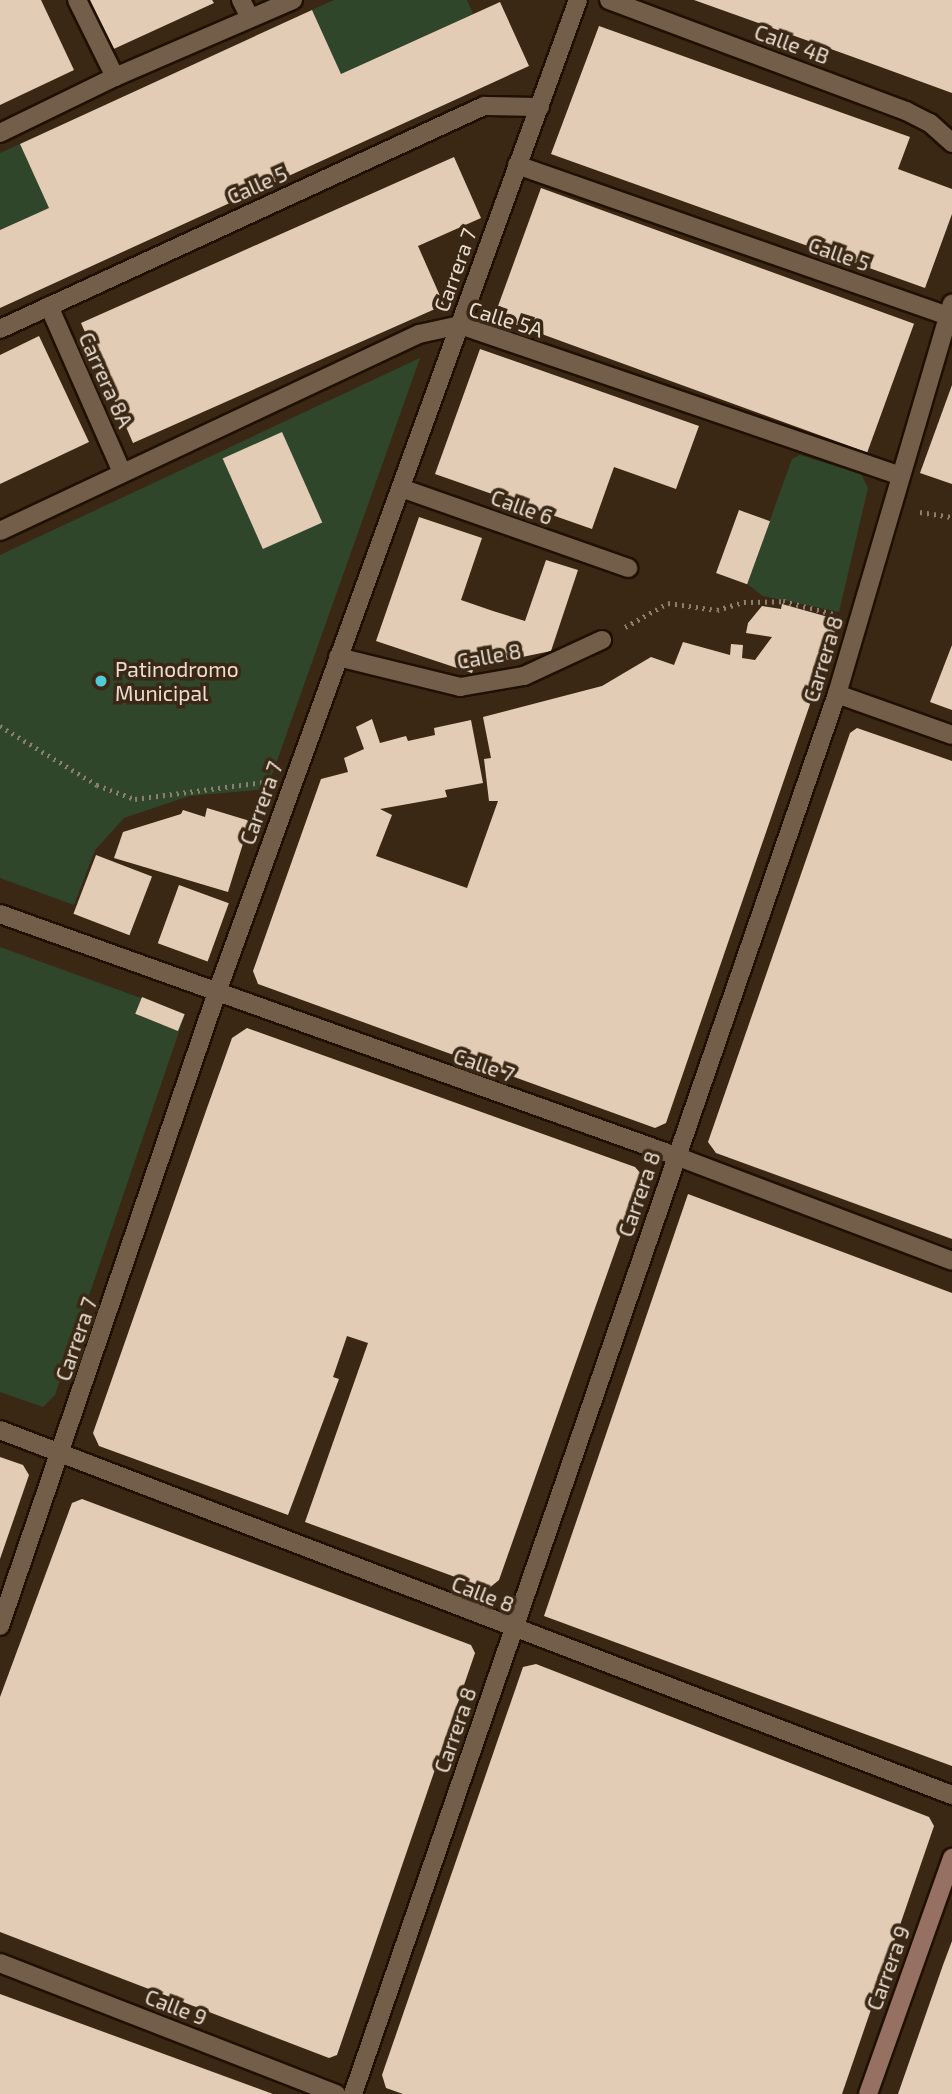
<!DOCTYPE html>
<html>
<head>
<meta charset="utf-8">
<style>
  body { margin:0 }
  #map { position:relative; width:952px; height:2094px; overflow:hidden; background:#3a2815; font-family:"Exo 2",sans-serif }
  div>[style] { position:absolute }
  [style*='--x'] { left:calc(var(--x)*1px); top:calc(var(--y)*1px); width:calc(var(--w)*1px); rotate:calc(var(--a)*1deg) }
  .green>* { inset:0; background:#30462b }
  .building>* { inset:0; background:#e3ccb5; transform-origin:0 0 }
  .path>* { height:4.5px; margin-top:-2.25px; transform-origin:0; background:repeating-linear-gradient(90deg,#8d7e6e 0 2px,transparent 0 7px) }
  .roads { filter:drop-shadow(2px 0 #201001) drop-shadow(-2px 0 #201001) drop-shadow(0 2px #201001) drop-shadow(0 -2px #201001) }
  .street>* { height:18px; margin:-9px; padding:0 9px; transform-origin:9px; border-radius:9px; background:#725e49 }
  .secondary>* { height:18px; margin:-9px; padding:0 9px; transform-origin:9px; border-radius:9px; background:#967163 }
  .dots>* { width:19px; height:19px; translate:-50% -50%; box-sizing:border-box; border:4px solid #3a2815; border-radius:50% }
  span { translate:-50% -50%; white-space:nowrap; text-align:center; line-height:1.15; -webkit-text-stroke:7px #3a2815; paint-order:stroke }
  .street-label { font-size:21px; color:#eaded2 }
  .poi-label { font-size:21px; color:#eaded2 }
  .left { translate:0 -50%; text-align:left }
</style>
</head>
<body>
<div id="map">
  <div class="green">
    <i style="clip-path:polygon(334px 0,467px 0,473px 14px,341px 74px,312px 10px)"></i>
    <i style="clip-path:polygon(20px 144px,49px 208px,0 230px,0 153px)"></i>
    <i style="clip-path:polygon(420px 358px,267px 789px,189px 796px,124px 818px,95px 850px,74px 905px,0 878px,0 555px)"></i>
    <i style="clip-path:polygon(800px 455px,861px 474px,868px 488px,839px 612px,763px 596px,747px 584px,792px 459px)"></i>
    <i style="clip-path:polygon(0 947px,185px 1014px,55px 1395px,43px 1407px,0 1392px)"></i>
  </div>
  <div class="building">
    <i style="clip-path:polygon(0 0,41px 0,74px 70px,0 105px)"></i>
    <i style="clip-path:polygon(68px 0,212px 0,214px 3px,94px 58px)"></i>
    <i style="clip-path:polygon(694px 0,952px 0,952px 93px,867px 62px)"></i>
    <i style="clip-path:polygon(500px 2px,529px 66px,0 308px,0 230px,49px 208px,20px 144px,312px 10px,341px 74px)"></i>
    <i style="clip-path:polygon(599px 26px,910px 137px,898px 169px,952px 189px,952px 214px,925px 288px,551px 154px)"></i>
    <i style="clip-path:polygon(454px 157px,481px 218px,418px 246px,444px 305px,133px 443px,81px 323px)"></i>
    <i style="left:541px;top:188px;width:397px;height:137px;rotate:20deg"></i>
    <i style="clip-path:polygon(39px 336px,89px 442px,0 484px,0 355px)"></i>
    <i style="clip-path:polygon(480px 349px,699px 426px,676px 489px,614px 467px,592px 529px,435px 474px)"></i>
    <i style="clip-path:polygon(952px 385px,952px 484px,920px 473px)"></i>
    <i style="left:282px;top:432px;width:99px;height:65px;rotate:66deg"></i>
    <i style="left:739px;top:510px;width:33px;height:67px;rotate:20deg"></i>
    <i style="clip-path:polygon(419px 517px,482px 538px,461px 600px,493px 611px,525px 621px,546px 560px,578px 570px,551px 651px,474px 667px,472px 673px,376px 641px)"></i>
    <i style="clip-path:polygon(782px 604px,839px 620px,666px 1123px,655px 1128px,258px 984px,253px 971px,321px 779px,348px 772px,344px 758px,364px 749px,356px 727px,372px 719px,380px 743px,406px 736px,408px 741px,435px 735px,434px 728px,471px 720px,483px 783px,445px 790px,447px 797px,380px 809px,392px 815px,376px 856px,467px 888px,498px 801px,489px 801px,484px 759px,491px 758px,483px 717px,602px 686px,651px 657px,674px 665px,683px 642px,730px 655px,731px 644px,743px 645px,742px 658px,755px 660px,772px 637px,746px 633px,748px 623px,762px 606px,781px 609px)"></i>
    <i style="clip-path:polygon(952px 645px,952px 710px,930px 702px)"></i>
    <i style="clip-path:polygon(857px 728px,952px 761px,952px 1239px,716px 1153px,708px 1142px,850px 733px)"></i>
    <i style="clip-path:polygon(207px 808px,250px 821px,228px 892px,114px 858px,123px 832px,181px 814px,183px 810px,205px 817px)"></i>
    <i style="left:96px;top:855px;width:60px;height:63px;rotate:21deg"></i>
    <i style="left:179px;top:885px;width:53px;height:62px;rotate:20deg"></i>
    <i style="left:142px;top:997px;width:46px;height:18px;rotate:22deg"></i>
    <i style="clip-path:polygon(247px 1028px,635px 1167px,642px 1175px,499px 1580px,488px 1589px,305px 1522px,368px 1343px,347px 1336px,333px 1377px,339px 1379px,288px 1515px,99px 1446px,93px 1433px,207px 1108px,232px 1038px)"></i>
    <i style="clip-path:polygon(688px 1194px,952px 1293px,952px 1766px,544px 1616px)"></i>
    <i style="clip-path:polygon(0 1457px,23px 1465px,29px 1475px,0 1559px)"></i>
    <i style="clip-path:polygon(82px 1499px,471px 1645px,475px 1653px,337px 2055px,329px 2058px,0 1932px,0 1697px,72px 1503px)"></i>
    <i style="clip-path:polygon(536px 1664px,929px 1817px,934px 1826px,842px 2094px,403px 2094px,386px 2088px,382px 2075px,523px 1667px)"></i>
    <i style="clip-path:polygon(952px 1941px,952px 2094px,898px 2094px,943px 1965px)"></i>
    <i style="clip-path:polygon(0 1994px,134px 2043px,273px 2094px,0 2094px)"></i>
  </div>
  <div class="path">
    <i style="--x:920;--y:512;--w:32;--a:9"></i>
    <i style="--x:625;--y:627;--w:49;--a:-29.2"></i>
    <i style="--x:668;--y:603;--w:49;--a:8.1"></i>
    <i style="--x:717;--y:610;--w:28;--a:-17"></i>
    <i style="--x:744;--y:602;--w:39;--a:-1"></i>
    <i style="--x:783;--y:601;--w:53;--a:14.3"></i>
    <i style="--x:0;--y:726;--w:114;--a:31.3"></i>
    <i style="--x:97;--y:785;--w:40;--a:20.2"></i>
    <i style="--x:135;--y:799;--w:131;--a:-7.5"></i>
  </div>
  <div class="roads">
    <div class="street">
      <i style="--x:77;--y:0;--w:86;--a:63.7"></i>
      <i style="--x:241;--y:0;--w:20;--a:63"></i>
      <i style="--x:609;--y:0;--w:317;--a:20.5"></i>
      <i style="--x:906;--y:111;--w:27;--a:27"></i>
      <i style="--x:930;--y:123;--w:30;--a:42"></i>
      <i style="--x:0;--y:133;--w:128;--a:-26"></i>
      <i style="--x:115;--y:77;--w:194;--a:-23.4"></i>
      <i style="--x:517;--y:165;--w:457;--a:19.3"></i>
      <i style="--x:49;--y:306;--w:181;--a:66.3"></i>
      <i style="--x:0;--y:329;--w:533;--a:-24.74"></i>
      <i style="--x:484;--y:106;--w:56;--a:1"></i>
      <i style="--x:401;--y:488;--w:241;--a:19.4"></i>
      <i style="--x:0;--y:531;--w:463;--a:-25.2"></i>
      <i style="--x:419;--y:334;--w:42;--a:-12.4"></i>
      <i style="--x:460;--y:325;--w:463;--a:18.9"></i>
      <i style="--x:338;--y:657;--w:126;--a:13.8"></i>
      <i style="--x:460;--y:687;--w:65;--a:-9.8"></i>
      <i style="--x:524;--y:676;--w:86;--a:-24.8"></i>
      <i style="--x:837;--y:694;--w:122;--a:19.6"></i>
      <i style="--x:0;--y:914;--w:718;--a:19.7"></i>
      <i style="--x:676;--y:1156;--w:295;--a:20.8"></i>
      <i style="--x:0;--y:1430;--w:1020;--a:20.98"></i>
      <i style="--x:0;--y:1626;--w:667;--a:-71.1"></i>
      <i style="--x:216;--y:995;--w:1059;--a:-70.01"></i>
      <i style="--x:0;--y:1963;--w:361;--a:21.3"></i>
      <i style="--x:353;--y:2094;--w:1481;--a:-70.93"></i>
      <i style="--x:837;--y:694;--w:407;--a:-73.6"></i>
    </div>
    <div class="secondary">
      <i style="--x:868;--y:2094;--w:251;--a:-70.4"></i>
    </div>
  </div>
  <div class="dots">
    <i style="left:101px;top:681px;background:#52cbd9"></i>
  </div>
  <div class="street-label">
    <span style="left:792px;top:44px;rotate:20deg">Calle 4B</span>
    <span style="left:257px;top:185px;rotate:-24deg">Calle 5</span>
    <span style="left:839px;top:254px;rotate:19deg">Calle 5</span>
    <span style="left:455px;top:270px;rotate:-70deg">Carrera 7</span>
    <span style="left:506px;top:319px;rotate:17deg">Calle 5A</span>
    <span style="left:106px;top:380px;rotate:66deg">Carrera 8A</span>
    <span style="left:522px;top:507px;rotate:20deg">Calle 6</span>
    <span style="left:489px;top:656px;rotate:-10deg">Calle 8</span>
    <span style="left:823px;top:659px;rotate:-73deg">Carrera 8</span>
    <span style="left:261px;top:803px;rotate:-70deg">Carrera 7</span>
    <span style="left:484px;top:1065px;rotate:19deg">Calle 7</span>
    <span style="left:639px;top:1194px;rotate:-71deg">Carrera 8</span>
    <span style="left:76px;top:1339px;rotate:-71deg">Carrera 7</span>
    <span style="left:483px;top:1594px;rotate:21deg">Calle 8</span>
    <span style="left:455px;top:1730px;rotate:-71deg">Carrera 8</span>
    <span style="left:888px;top:1968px;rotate:-70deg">Carrera 9</span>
    <span style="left:176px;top:2007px;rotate:21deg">Calle 9</span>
  </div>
  <div class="poi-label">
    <span class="left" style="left:115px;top:681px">Patinodromo<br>Municipal</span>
  </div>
</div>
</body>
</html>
